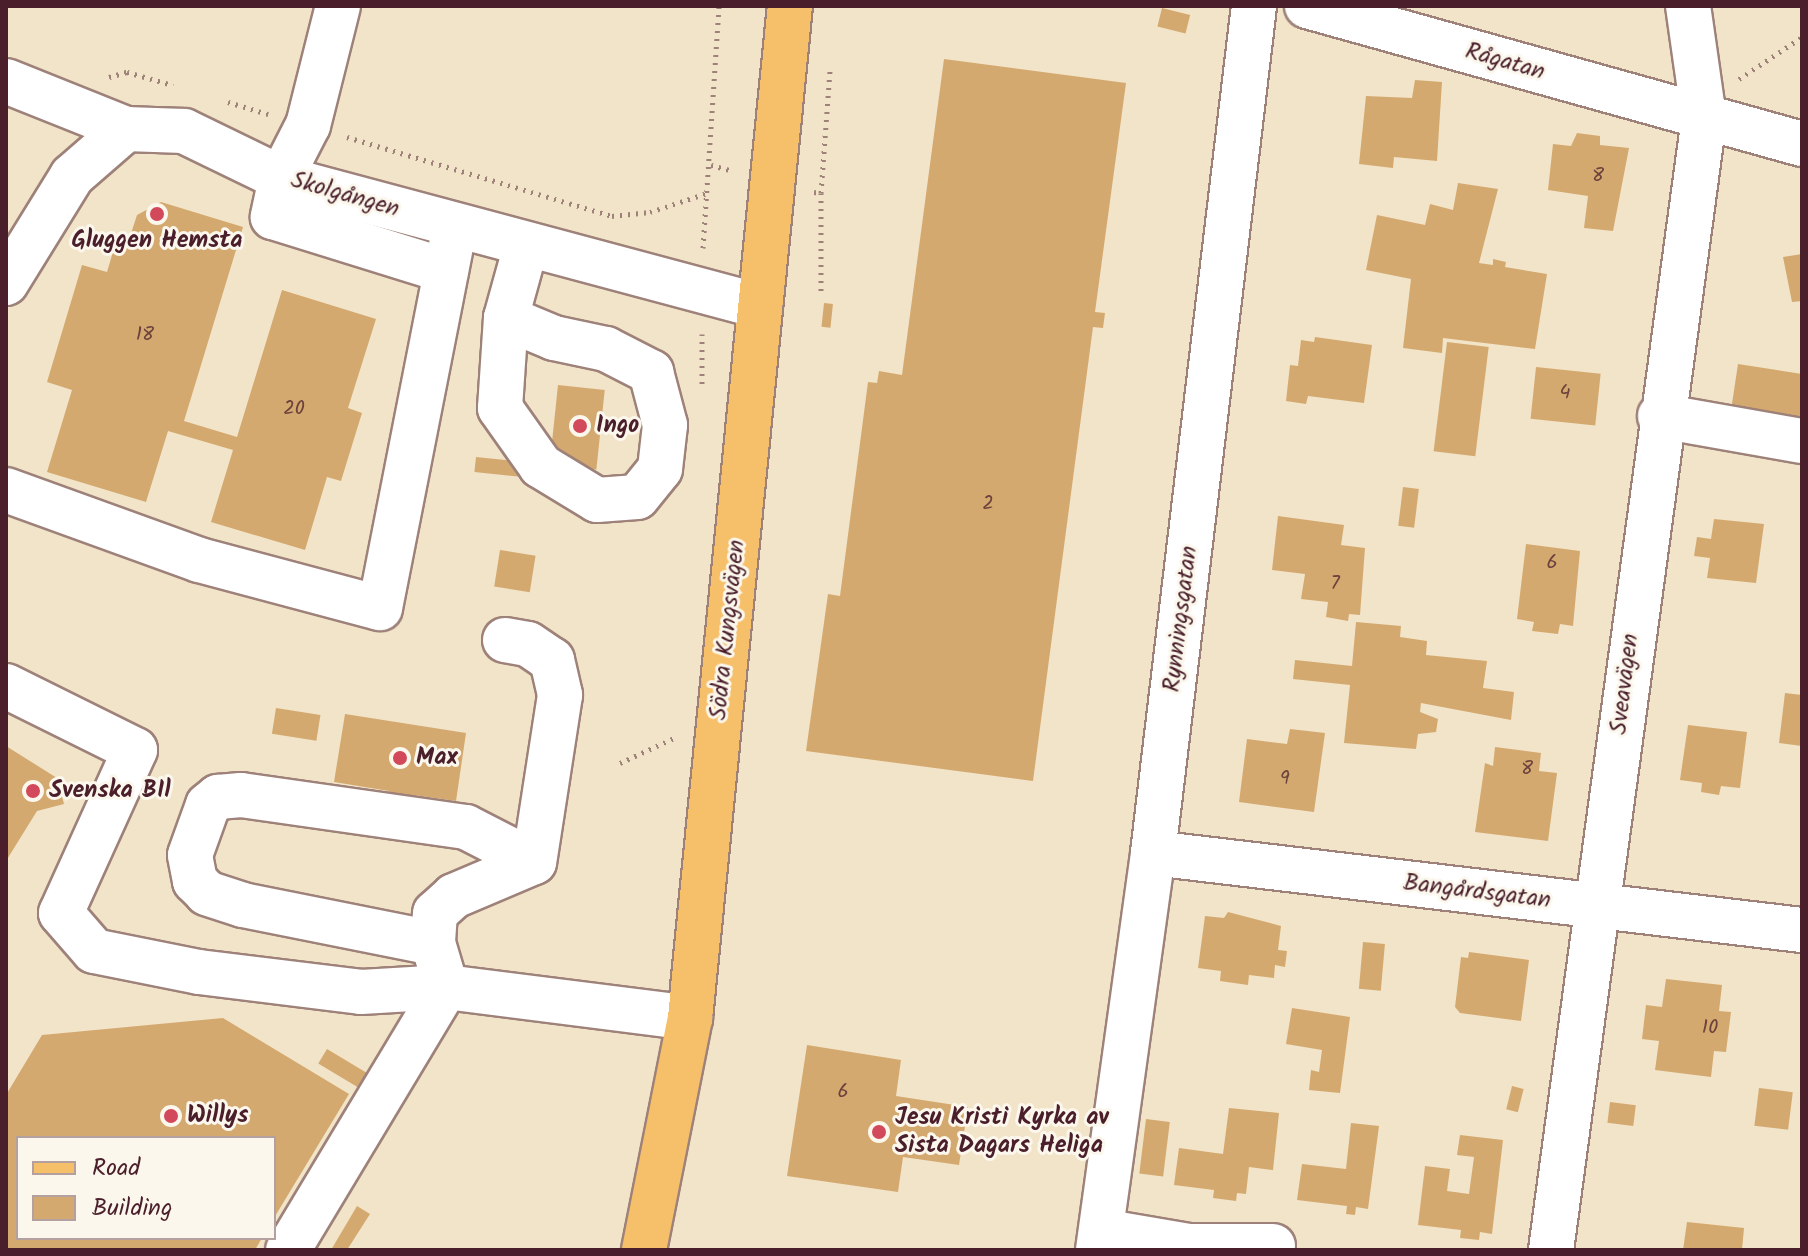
<!DOCTYPE html>
<html>
<head>
<meta charset="utf-8">
<style>
  body { margin:0 }
  #map { position:relative; width:1808px; height:1256px; overflow:hidden; background:#f2e4c8; font-family:Kalam,sans-serif }
  div>[style] { position:absolute }
  [style*='--x'] { left:calc(var(--x)*1px); top:calc(var(--y)*1px); width:calc(var(--w)*1px); rotate:calc(var(--a)*1deg) }
  .building>* { inset:0; background:#d4a96f; transform-origin:0 0 }
  .path>* { height:5px; margin-top:-2.5px; transform-origin:0; background:repeating-linear-gradient(90deg,#9e827a 0 2px,transparent 0 8px) }
  .roads { filter:drop-shadow(2px 0 #9e827a) drop-shadow(-2px 0 #9e827a) drop-shadow(0 2px #9e827a) drop-shadow(0 -2px #9e827a) }
  .minor>* { height:44px; margin:-22px; padding:0 22px; transform-origin:22px; border-radius:22px; background:#fff }
  .major>* { height:44px; margin:-22px; padding:0 22px; transform-origin:22px; border-radius:22px; background:#f6c06b }
  .dots>* { width:22px; height:22px; translate:-50% -50%; box-sizing:border-box; border:4px solid #fbf7ec; border-radius:50% }
  span { translate:-50% -50%; white-space:nowrap; text-align:center; line-height:1.15; -webkit-text-stroke:6px #fbf7ec; paint-order:stroke }
  .number-label { font-size:20px; color:#6c423c }
  .number-label span { -webkit-text-stroke-width:0 }
  .street-label { font-size:24px; color:#4a1f2b }
  .poi-label { font-size:24px; color:#4a1f2b; font-weight:700 }
  .left { translate:0 -50%; text-align:left }
  .frame { position:absolute; inset:0; border:8px solid #4a1f2b; pointer-events:none }
  .legend { position:absolute; left:16px; top:1136px; width:260px; height:104px; box-sizing:border-box; background:#fbf7ec; border:2px solid #b4a19f; margin:0; padding:10px 14px; list-style:none; font-size:24px; color:#4a1f2b }
  .legend li { display:flex; align-items:center; gap:16px; height:40px }
  .legend b { width:40px; border:2px solid #b4a19f }
</style>
</head>
<body>
<div id="map">
  <div class="building">
    <i style="left:1162px;top:8px;width:29px;height:19px;rotate:14deg"></i>
    <i style="clip-path:polygon(944px 59px,1126px 83px,1095px 312px,1105px 313px,1103px 328px,1093px 327px,1033px 781px,806px 751px,828px 594px,840px 596px,868px 382px,877px 383px,879px 371px,902px 375px)"></i>
    <i style="clip-path:polygon(1415px 80px,1442px 82px,1437px 161px,1394px 157px,1393px 168px,1359px 164px,1366px 96px,1412px 98px)"></i>
    <i style="clip-path:polygon(1577px 133px,1600px 136px,1600px 145px,1629px 148px,1613px 231px,1584px 228px,1588px 196px,1548px 190px,1553px 144px,1571px 146px)"></i>
    <i style="clip-path:polygon(1458px 183px,1498px 189px,1479px 263px,1493px 265px,1493px 259px,1506px 262px,1505px 267px,1547px 274px,1535px 349px,1443px 338px,1442px 353px,1403px 348px,1411px 279px,1366px 270px,1377px 215px,1425px 225px,1430px 204px,1453px 210px)"></i>
    <i style="clip-path:polygon(161px 202px,243px 227px,184px 421px,237px 437px,282px 290px,376px 319px,348px 408px,362px 413px,349px 455px,341px 481px,327px 477px,305px 550px,211px 522px,233px 450px,168px 431px,146px 502px,47px 472px,72px 390px,47px 382px,82px 265px,107px 272px,115px 245px,126px 249px,137px 215px)"></i>
    <i style="clip-path:polygon(1802px 254px,1802px 301px,1792px 302px,1783px 257px)"></i>
    <i style="left:824px;top:303px;width:9px;height:24px;rotate:6deg"></i>
    <i style="clip-path:polygon(1315px 337px,1372px 345px,1364px 403px,1308px 396px,1306px 404px,1286px 401px,1290px 365px,1298px 366px,1301px 340px,1314px 342px)"></i>
    <i style="left:1447px;top:342px;width:42px;height:110px;rotate:7deg"></i>
    <i style="clip-path:polygon(1738px 364px,1802px 374px,1802px 425px,1730px 417px)"></i>
    <i style="left:1536px;top:367px;width:65px;height:52px;rotate:6deg"></i>
    <i style="left:558px;top:385px;width:47px;height:80px;rotate:6deg"></i>
    <i style="left:476px;top:457px;width:46px;height:15px;rotate:6deg"></i>
    <i style="left:1403px;top:487px;width:16px;height:39px;rotate:7deg"></i>
    <i style="clip-path:polygon(1278px 516px,1344px 525px,1341px 545px,1365px 548px,1360px 615px,1349px 614px,1348px 621px,1326px 617px,1328px 602px,1301px 599px,1305px 574px,1272px 570px)"></i>
    <i style="clip-path:polygon(1714px 519px,1764px 524px,1756px 583px,1707px 578px,1710px 558px,1694px 556px,1697px 537px,1711px 539px)"></i>
    <i style="clip-path:polygon(1526px 544px,1580px 551px,1573px 626px,1560px 624px,1558px 634px,1532px 631px,1534px 622px,1517px 619px)"></i>
    <i style="left:500px;top:550px;width:36px;height:37px;rotate:9deg"></i>
    <i style="clip-path:polygon(1356px 622px,1401px 626px,1400px 637px,1427px 641px,1426px 655px,1487px 661px,1483px 688px,1514px 692px,1511px 720px,1421px 703px,1420px 712px,1438px 719px,1436px 732px,1418px 734px,1416px 749px,1344px 743px,1350px 685px,1293px 679px,1295px 660px,1352px 666px)"></i>
    <i style="clip-path:polygon(1785px 693px,1802px 695px,1802px 746px,1779px 743px)"></i>
    <i style="left:276px;top:708px;width:45px;height:26px;rotate:9deg"></i>
    <i style="clip-path:polygon(345px 714px,466px 733px,456px 801px,413px 795px,410px 811px,386px 807px,389px 791px,334px 782px)"></i>
    <i style="clip-path:polygon(1688px 725px,1747px 732px,1740px 788px,1721px 786px,1719px 795px,1701px 792px,1702px 783px,1680px 780px)"></i>
    <i style="clip-path:polygon(1290px 729px,1325px 733px,1314px 812px,1239px 802px,1247px 739px,1287px 744px)"></i>
    <i style="clip-path:polygon(6px 746px,57px 778px,64px 804px,37px 811px,6px 861px)"></i>
    <i style="clip-path:polygon(1495px 747px,1541px 753px,1539px 771px,1557px 773px,1548px 841px,1475px 832px,1485px 763px,1493px 766px)"></i>
    <i style="clip-path:polygon(1228px 912px,1281px 926px,1278px 950px,1287px 951px,1285px 967px,1275px 965px,1274px 978px,1249px 975px,1248px 985px,1220px 981px,1221px 971px,1198px 968px,1205px 916px,1224px 918px)"></i>
    <i style="left:1363px;top:942px;width:22px;height:47px;rotate:5deg"></i>
    <i style="clip-path:polygon(1469px 952px,1529px 960px,1521px 1021px,1460px 1013px,1455px 1007px,1461px 957px,1468px 958px)"></i>
    <i style="clip-path:polygon(1666px 979px,1722px 985px,1719px 1011px,1731px 1012px,1726px 1052px,1714px 1051px,1711px 1077px,1655px 1070px,1659px 1041px,1642px 1039px,1646px 1005px,1662px 1007px)"></i>
    <i style="clip-path:polygon(1292px 1008px,1350px 1017px,1340px 1093px,1309px 1090px,1311px 1070px,1319px 1072px,1322px 1050px,1286px 1044px)"></i>
    <i style="clip-path:polygon(223px 1018px,349px 1094px,274px 1218px,274px 1138px,18px 1138px,18px 1238px,262px 1238px,255px 1250px,6px 1250px,6px 1095px,42px 1035px)"></i>
    <i style="clip-path:polygon(807px 1045px,901px 1060px,896px 1096px,968px 1107px,959px 1165px,903px 1157px,898px 1192px,787px 1176px)"></i>
    <i style="left:327px;top:1049px;width:51px;height:17px;rotate:31deg"></i>
    <i style="left:1512px;top:1086px;width:12px;height:24px;rotate:14deg"></i>
    <i style="left:1759px;top:1088px;width:34px;height:38px;rotate:7deg"></i>
    <i style="left:1610px;top:1102px;width:26px;height:21px;rotate:7deg"></i>
    <i style="clip-path:polygon(1229px 1108px,1279px 1113px,1273px 1170px,1249px 1167px,1246px 1194px,1237px 1193px,1236px 1201px,1213px 1198px,1214px 1190px,1174px 1185px,1179px 1148px,1223px 1154px)"></i>
    <i style="left:1146px;top:1119px;width:24px;height:55px;rotate:7deg"></i>
    <i style="clip-path:polygon(1351px 1123px,1379px 1126px,1368px 1209px,1356px 1207px,1355px 1215px,1346px 1214px,1347px 1206px,1297px 1200px,1302px 1164px,1346px 1169px)"></i>
    <i style="clip-path:polygon(1460px 1135px,1503px 1140px,1492px 1234px,1480px 1232px,1479px 1240px,1460px 1238px,1461px 1230px,1418px 1225px,1425px 1166px,1450px 1169px,1447px 1191px,1469px 1194px,1474px 1157px,1457px 1155px)"></i>
    <i style="clip-path:polygon(357px 1206px,370px 1214px,347px 1250px,331px 1250px)"></i>
    <i style="clip-path:polygon(1687px 1222px,1744px 1228px,1742px 1250px,1683px 1250px)"></i>
  </div>
  <div class="path">
    <i style="--x:109;--y:77;--w:19;--a:-16"></i>
    <i style="--x:127;--y:72;--w:48;--a:15.8"></i>
    <i style="--x:1739;--y:79;--w:76;--a:-33.7"></i>
    <i style="--x:228;--y:102;--w:42;--a:16.7"></i>
    <i style="--x:347;--y:137;--w:277;--a:16.6"></i>
    <i style="--x:612;--y:216;--w:38;--a:-6"></i>
    <i style="--x:650;--y:212;--w:60;--a:-18.4"></i>
    <i style="--x:711;--y:165;--w:20;--a:15"></i>
    <i style="--x:814;--y:192;--w:7;--a:8"></i>
    <i style="--x:821;--y:193;--w:122;--a:-85.8"></i>
    <i style="--x:821;--y:193;--w:100;--a:90"></i>
    <i style="--x:703;--y:248;--w:243;--a:-86.2"></i>
    <i style="--x:702;--y:334;--w:54;--a:90"></i>
    <i style="--x:620;--y:763;--w:62;--a:-24.9"></i>
  </div>
  <div class="roads">
    <div class="minor">
      <i style="--x:338;--y:6;--w:123;--a:104.1"></i>
      <i style="--x:308;--y:125;--w:59;--a:117"></i>
      <i style="--x:281;--y:178;--w:40;--a:102"></i>
      <i style="--x:273;--y:217;--w:181;--a:17.3"></i>
      <i style="--x:1307;--y:6;--w:514;--a:15.58"></i>
      <i style="--x:6;--y:81;--w:129;--a:21.8"></i>
      <i style="--x:6;--y:283;--w:126;--a:-58.3"></i>
      <i style="--x:72;--y:176;--w:72;--a:-41"></i>
      <i style="--x:126;--y:129;--w:58;--a:2"></i>
      <i style="--x:184;--y:131;--w:108;--a:25.9"></i>
      <i style="--x:281;--y:178;--w:496;--a:15"></i>
      <i style="--x:506;--y:318;--w:52;--a:22.6"></i>
      <i style="--x:554;--y:338;--w:53;--a:11.9"></i>
      <i style="--x:606;--y:349;--w:51;--a:27.1"></i>
      <i style="--x:651;--y:372;--w:55;--a:75.2"></i>
      <i style="--x:665;--y:425;--w:44;--a:96.5"></i>
      <i style="--x:660;--y:469;--w:36;--a:129"></i>
      <i style="--x:637;--y:497;--w:40;--a:175.7"></i>
      <i style="--x:597;--y:500;--w:66;--a:-148.7"></i>
      <i style="--x:541;--y:466;--w:71;--a:-125.3"></i>
      <i style="--x:500;--y:408;--w:90;--a:-86.2"></i>
      <i style="--x:506;--y:318;--w:75;--a:-74.5"></i>
      <i style="--x:1660;--y:416;--w:144;--a:10"></i>
      <i style="--x:6;--y:490;--w:205;--a:19.9"></i>
      <i style="--x:199;--y:560;--w:187;--a:14.9"></i>
      <i style="--x:380;--y:608;--w:389;--a:-78.9"></i>
      <i style="--x:505;--y:640;--w:23;--a:10"></i>
      <i style="--x:528;--y:644;--w:29;--a:34"></i>
      <i style="--x:552;--y:660;--w:36;--a:77"></i>
      <i style="--x:560;--y:695;--w:169;--a:98.8"></i>
      <i style="--x:534;--y:862;--w:87;--a:157"></i>
      <i style="--x:454;--y:896;--w:25;--a:138"></i>
      <i style="--x:435;--y:913;--w:30;--a:94"></i>
      <i style="--x:433;--y:943;--w:46;--a:73.5"></i>
      <i style="--x:446;--y:987;--w:246;--a:7.2"></i>
      <i style="--x:6;--y:686;--w:144;--a:26.4"></i>
      <i style="--x:135;--y:750;--w:179;--a:114.4"></i>
      <i style="--x:61;--y:913;--w:50;--a:49"></i>
      <i style="--x:94;--y:951;--w:107;--a:11.3"></i>
      <i style="--x:199;--y:972;--w:163;--a:7"></i>
      <i style="--x:361;--y:992;--w:85;--a:-3.4"></i>
      <i style="--x:1153;--y:853;--w:654;--a:6.77"></i>
      <i style="--x:433;--y:943;--w:194;--a:-168.7"></i>
      <i style="--x:243;--y:905;--w:38;--a:-162"></i>
      <i style="--x:207;--y:893;--w:17;--a:-135"></i>
      <i style="--x:195;--y:881;--w:26;--a:-101"></i>
      <i style="--x:190;--y:855;--w:53;--a:-70.2"></i>
      <i style="--x:208;--y:805;--w:13;--a:-39"></i>
      <i style="--x:218;--y:797;--w:23;--a:-5"></i>
      <i style="--x:241;--y:795;--w:227;--a:8.1"></i>
      <i style="--x:466;--y:827;--w:76;--a:27.2"></i>
      <i style="--x:1101;--y:1231;--w:89;--a:9.7"></i>
      <i style="--x:1189;--y:1246;--w:84;--a:0"></i>
      <i style="--x:288;--y:1250;--w:307;--a:-59"></i>
      <i style="--x:1098;--y:1250;--w:401;--a:-82.1"></i>
      <i style="--x:1153;--y:853;--w:853;--a:-83.2"></i>
      <i style="--x:1551;--y:1250;--w:1142;--a:-82.3"></i>
      <i style="--x:1704;--y:118;--w:113;--a:-98.1"></i>
    </div>
    <div class="major">
      <i style="--x:644;--y:1250;--w:237;--a:-78.8"></i>
      <i style="--x:690;--y:1018;--w:1017;--a:-84.36"></i>
    </div>
  </div>
  <div class="dots">
    <i style="left:157px;top:214px;background:#d1495b"></i>
    <i style="left:580px;top:426px;background:#d1495b"></i>
    <i style="left:400px;top:758px;background:#d1495b"></i>
    <i style="left:33px;top:791px;background:#d1495b"></i>
    <i style="left:171px;top:1116px;background:#d1495b"></i>
    <i style="left:879px;top:1132px;background:#d1495b"></i>
  </div>
  <div class="number-label">
    <span style="left:1598px;top:176px">8</span>
    <span style="left:145px;top:335px">18</span>
    <span style="left:1565px;top:393px">4</span>
    <span style="left:294px;top:409px">20</span>
    <span style="left:988px;top:504px">2</span>
    <span style="left:1552px;top:563px">6</span>
    <span style="left:1335px;top:584px">7</span>
    <span style="left:1527px;top:769px">8</span>
    <span style="left:1285px;top:779px">9</span>
    <span style="left:1710px;top:1028px">10</span>
    <span style="left:843px;top:1092px">6</span>
  </div>
  <div class="street-label">
    <span style="left:1505px;top:62px;rotate:16deg">Rågatan</span>
    <span style="left:345px;top:195px;rotate:16deg">Skolgången</span>
    <span style="left:1181px;top:619px;rotate:-83deg">Rynningsgatan</span>
    <span style="left:728px;top:630px;rotate:-84deg">Södra Kungsvägen</span>
    <span style="left:1625px;top:684px;rotate:-83deg">Sveavägen</span>
    <span style="left:1477px;top:892px;rotate:7deg">Bangårdsgatan</span>
  </div>
  <div class="poi-label">
    <span style="left:157px;top:241px">Gluggen Hemsta</span>
    <span class="left" style="left:596px;top:426px">Ingo</span>
    <span class="left" style="left:416px;top:758px">Max</span>
    <span class="left" style="left:49px;top:791px">Svenska BIl</span>
    <span class="left" style="left:187px;top:1116px">Willys</span>
    <span class="left" style="left:895px;top:1132px">Jesu Kristi Kyrka av<br>Sista Dagars Heliga</span>
  </div>
  <div class="frame"></div>
  <ul class="legend">
  <li><b style="height:10px;background:#f6c06b"></b>Road</li>
  <li><b style="height:22px;background:#d4a96f"></b>Building</li>
  </ul>
</div>
</body>
</html>
